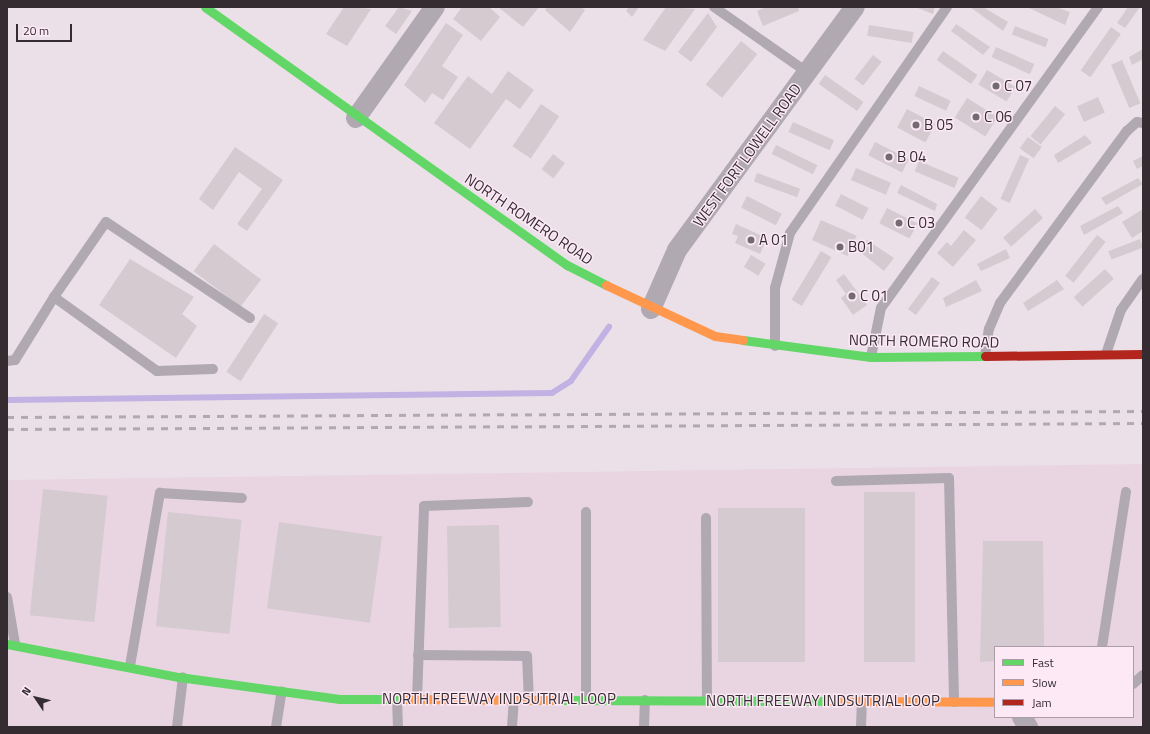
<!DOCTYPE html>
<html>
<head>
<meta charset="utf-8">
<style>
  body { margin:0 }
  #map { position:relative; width:1150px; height:734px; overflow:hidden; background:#ebe0e8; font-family:"Titillium Web",sans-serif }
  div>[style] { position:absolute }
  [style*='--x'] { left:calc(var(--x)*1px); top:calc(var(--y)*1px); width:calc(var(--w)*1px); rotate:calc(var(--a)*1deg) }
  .built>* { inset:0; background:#e9d5e2 }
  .stream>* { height:5.5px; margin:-2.75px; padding:0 2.75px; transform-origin:2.75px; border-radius:2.75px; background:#c2b1e3 }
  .building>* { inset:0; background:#d4cad0; transform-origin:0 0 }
  .lane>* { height:10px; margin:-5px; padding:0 5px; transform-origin:5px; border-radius:5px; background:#b0a9b2 }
  .street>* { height:20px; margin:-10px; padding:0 10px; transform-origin:10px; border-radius:10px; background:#b0a9b2 }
  .fast>* { height:9px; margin:-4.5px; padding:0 4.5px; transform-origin:4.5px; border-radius:4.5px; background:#63d668 }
  .slow>* { height:9px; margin:-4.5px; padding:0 4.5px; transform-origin:4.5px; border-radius:4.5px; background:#ff974d }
  .jam>* { height:9px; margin:-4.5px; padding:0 4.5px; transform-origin:4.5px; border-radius:4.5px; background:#b3261e }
  .rail>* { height:3px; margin-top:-1.5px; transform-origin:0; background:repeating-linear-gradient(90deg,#b0a9b0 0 7px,transparent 0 14px) }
  .dots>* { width:11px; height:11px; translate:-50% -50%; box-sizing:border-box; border:2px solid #fde9f6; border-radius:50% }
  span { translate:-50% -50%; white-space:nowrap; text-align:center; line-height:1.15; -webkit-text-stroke:3px #fde9f6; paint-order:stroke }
  .poi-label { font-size:15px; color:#342c31 }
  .left { translate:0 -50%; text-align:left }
  .street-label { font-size:15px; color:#342c31 }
  .frame { position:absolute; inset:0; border:8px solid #342c31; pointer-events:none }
  .legend { position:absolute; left:994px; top:646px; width:140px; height:72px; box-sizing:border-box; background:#fde9f6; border:1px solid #ad9da7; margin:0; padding:5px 7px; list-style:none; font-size:12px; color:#342c31 }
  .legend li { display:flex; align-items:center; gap:8px; height:20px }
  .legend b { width:20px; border:1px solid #ad9da7 }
  .north { position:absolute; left:16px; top:678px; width:40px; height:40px; -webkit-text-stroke:3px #fde9f6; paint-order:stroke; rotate:305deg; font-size:11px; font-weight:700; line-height:16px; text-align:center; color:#342c31 }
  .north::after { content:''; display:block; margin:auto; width:14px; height:18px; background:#342c31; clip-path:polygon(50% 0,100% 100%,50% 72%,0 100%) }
  .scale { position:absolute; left:16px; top:24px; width:56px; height:18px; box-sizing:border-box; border:2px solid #342c31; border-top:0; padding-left:5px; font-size:12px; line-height:14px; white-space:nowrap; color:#342c31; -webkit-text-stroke:3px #fde9f6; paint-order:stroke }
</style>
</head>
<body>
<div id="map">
  <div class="built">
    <i style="clip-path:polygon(evenodd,1143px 464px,1143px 727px,7px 727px,7px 480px,1143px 464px,995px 647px,1133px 647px,1133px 717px,995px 717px,995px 647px)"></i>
  </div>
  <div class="stream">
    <i style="--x:7;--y:400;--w:545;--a:-0.74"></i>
    <i style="--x:552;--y:393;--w:22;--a:-32"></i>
    <i style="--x:571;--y:381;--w:66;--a:-54.9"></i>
  </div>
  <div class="building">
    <i style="clip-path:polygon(344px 7px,371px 9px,347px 46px,326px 34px)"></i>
    <i style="clip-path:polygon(399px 7px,412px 11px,396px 34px,385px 26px)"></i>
    <i style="clip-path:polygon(462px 7px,489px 7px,500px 17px,481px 41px,453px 19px)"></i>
    <i style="clip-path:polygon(498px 7px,539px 7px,523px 27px)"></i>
    <i style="clip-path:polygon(547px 7px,581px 7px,585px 10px,570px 32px,545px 10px)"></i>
    <i style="clip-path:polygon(629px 7px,639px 7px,632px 17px,626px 11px)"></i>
    <i style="clip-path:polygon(666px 7px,695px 9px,665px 51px,643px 40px)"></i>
    <i style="clip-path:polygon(766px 7px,798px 7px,799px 11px,763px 26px,757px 11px)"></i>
    <i style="clip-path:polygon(915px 7px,935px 7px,933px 14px)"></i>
    <i style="clip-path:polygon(970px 7px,983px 7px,1008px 22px,1003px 31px)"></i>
    <i style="clip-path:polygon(1027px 7px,1056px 7px,1070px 12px,1065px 25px)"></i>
    <i style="clip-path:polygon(1128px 7px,1140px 7px,1125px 28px,1117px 23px)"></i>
    <i style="clip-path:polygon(708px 13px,717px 27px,691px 62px,678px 52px)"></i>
    <i style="clip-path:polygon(446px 23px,463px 35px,442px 66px,458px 77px,443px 100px,432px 93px,425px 103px,404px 85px)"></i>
    <i style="clip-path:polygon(956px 24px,990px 47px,983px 55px,951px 31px)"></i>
    <i style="left:869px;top:25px;width:45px;height:11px;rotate:9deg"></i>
    <i style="left:1015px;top:26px;width:36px;height:9px;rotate:21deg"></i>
    <i style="left:1111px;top:27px;width:12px;height:53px;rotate:35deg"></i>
    <i style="left:741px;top:41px;width:21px;height:56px;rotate:39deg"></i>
    <i style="left:996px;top:47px;width:42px;height:11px;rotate:24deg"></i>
    <i style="clip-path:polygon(1143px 49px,1143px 59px,1132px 65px,1129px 57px)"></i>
    <i style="left:943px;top:51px;width:42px;height:11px;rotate:35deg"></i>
    <i style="left:873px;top:55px;width:11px;height:30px;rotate:38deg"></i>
    <i style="left:1122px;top:60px;width:47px;height:12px;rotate:67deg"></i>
    <i style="left:987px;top:70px;width:33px;height:17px;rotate:31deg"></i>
    <i style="clip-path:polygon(508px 71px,534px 90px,520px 109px,506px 99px,470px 149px,434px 123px,468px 76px,492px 94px)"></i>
    <i style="left:825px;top:75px;width:47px;height:11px;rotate:35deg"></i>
    <i style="left:919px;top:86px;width:35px;height:11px;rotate:25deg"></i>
    <i style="left:1098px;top:97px;width:17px;height:23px;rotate:66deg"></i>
    <i style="left:967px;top:98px;width:36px;height:23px;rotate:32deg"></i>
    <i style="left:541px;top:104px;width:22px;height:51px;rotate:34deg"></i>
    <i style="left:1055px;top:106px;width:13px;height:39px;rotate:39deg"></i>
    <i style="left:907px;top:109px;width:32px;height:21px;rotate:28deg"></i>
    <i style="left:793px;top:122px;width:45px;height:11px;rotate:24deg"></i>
    <i style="clip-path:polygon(1085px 135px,1092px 143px,1058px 163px,1054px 155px)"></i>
    <i style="left:1028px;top:137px;width:17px;height:14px;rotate:36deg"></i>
    <i style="left:875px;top:142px;width:38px;height:15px;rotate:27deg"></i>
    <i style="left:776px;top:145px;width:46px;height:10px;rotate:26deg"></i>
    <i style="clip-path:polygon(235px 147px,283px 180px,247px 231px,237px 224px,262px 189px,239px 172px,213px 210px,199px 199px)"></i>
    <i style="left:553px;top:154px;width:15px;height:19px;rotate:37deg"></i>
    <i style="left:1020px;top:155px;width:10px;height:48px;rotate:24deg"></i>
    <i style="clip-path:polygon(1143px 156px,1143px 166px,1137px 169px,1133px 161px)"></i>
    <i style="left:919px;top:161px;width:43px;height:11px;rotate:23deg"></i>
    <i style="left:856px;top:168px;width:38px;height:13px;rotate:23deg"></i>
    <i style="left:757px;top:173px;width:46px;height:9px;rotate:20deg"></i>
    <i style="clip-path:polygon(1138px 178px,1143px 184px,1106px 205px,1101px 198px)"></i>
    <i style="clip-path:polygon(901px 185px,937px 204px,935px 211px,897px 193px)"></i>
    <i style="left:841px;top:194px;width:31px;height:13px;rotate:27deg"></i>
    <i style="left:747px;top:196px;width:39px;height:13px;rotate:27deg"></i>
    <i style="left:981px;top:196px;width:21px;height:27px;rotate:37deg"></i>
    <i style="clip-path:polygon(1118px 206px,1123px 213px,1084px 235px,1080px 226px)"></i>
    <i style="left:887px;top:208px;width:34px;height:17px;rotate:27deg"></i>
    <i style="left:1035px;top:209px;width:12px;height:43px;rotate:48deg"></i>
    <i style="clip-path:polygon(1143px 209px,1143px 231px,1132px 238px,1122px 222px)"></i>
    <i style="left:821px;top:220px;width:39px;height:22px;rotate:24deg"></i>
    <i style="clip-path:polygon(736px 224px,767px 238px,760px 254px,735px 243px,738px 236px,732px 234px)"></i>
    <i style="clip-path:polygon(964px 230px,976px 240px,953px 267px,937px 253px,947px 242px,951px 246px)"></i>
    <i style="left:1097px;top:235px;width:11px;height:52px;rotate:38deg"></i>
    <i style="left:1140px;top:239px;width:9px;height:34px;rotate:69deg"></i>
    <i style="clip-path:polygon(867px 240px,894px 258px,884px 271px,859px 251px)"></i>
    <i style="left:214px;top:244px;width:59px;height:34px;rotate:37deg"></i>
    <i style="clip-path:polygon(1006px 249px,1010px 258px,981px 271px,977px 264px)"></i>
    <i style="left:821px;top:251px;width:12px;height:57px;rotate:31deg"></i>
    <i style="left:751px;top:255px;width:17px;height:14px;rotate:31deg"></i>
    <i style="clip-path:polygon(130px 259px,194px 297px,182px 314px,197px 326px,176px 358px,99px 305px)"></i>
    <i style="left:1105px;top:269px;width:13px;height:42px;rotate:48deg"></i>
    <i style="clip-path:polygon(844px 274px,867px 305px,853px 315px,841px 298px,846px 294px,836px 280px)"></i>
    <i style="left:932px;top:277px;width:10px;height:40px;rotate:37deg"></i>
    <i style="clip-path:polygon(976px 280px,982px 291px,946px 307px,943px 298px)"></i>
    <i style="clip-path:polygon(1057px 280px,1064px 289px,1028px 311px,1023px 303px)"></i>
    <i style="left:264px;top:314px;width:17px;height:69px;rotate:33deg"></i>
    <i style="left:43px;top:489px;width:65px;height:127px;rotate:6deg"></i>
    <i style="left:864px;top:492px;width:51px;height:170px"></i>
    <i style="left:718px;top:508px;width:87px;height:154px"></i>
    <i style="left:168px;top:512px;width:74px;height:115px;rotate:6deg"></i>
    <i style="left:279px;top:522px;width:104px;height:87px;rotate:8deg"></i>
    <i style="left:499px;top:525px;width:102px;height:52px;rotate:89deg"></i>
    <i style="clip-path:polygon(983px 541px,1043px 541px,1044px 647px,995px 647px,995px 661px,980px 662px)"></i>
  </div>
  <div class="lane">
    <i style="--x:714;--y:7;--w:113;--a:35"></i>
    <i style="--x:54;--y:297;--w:91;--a:-55.3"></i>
    <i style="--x:106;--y:222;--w:173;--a:33.7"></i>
    <i style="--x:775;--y:346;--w:58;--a:-90"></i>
    <i style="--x:775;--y:288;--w:57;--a:-74.7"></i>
    <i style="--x:790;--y:233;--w:275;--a:-55.2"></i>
    <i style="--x:1106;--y:354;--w:46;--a:-71.2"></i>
    <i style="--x:1121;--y:310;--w:38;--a:-55"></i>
    <i style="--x:985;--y:356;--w:27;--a:-82"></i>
    <i style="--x:989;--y:329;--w:28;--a:-67"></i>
    <i style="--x:1000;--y:303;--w:214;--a:-53.6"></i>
    <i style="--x:1127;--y:131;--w:13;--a:-42"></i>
    <i style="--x:1137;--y:122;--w:6;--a:9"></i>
    <i style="--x:871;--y:357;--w:50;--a:-78.5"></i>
    <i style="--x:881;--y:308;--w:371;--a:-54.2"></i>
    <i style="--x:7;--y:361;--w:8;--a:-7"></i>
    <i style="--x:15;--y:360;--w:74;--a:-58.2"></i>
    <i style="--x:54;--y:297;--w:127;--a:35.7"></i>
    <i style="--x:157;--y:371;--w:56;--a:-2"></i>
    <i style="--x:836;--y:481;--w:113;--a:-1.5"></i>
    <i style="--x:949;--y:478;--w:224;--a:88.7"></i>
    <i style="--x:706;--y:518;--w:182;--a:89.7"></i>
    <i style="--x:7;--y:597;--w:48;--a:80.3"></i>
    <i style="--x:1102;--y:647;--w:157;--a:-81.2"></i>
    <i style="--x:418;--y:655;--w:109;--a:0.5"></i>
    <i style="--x:527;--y:656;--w:44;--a:87.4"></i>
    <i style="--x:130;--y:666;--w:176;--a:-80.2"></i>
    <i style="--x:160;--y:493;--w:82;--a:3.5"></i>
    <i style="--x:1133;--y:684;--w:13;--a:-42"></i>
    <i style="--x:397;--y:699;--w:28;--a:88"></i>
    <i style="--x:417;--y:699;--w:193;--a:-87.9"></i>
    <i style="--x:424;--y:506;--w:104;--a:-2.2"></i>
    <i style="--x:586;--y:700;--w:188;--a:-90"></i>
    <i style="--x:177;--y:727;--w:50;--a:-83.2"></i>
    <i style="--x:276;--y:727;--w:36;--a:-81"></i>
    <i style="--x:512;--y:727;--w:28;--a:-86"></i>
    <i style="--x:644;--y:727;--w:27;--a:-88"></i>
    <i style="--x:861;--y:727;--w:26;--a:-88"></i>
  </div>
  <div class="street">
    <i style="--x:356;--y:118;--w:136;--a:-54.6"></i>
    <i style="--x:651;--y:309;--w:64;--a:-66.2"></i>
    <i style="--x:677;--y:250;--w:301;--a:-53.8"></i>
    <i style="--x:1022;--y:717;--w:12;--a:59"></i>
  </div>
  <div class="fast">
    <i style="--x:205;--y:7;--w:445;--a:35.5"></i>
    <i style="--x:567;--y:265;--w:44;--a:27.1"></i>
    <i style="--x:743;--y:340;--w:129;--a:7.6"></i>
    <i style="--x:871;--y:357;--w:114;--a:-0.5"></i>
    <i style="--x:7;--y:644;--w:175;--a:10.9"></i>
    <i style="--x:179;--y:677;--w:162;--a:7.8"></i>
    <i style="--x:340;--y:699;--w:63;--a:0"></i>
    <i style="--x:554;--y:700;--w:276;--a:0.2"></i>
  </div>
  <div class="slow">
    <i style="--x:606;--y:285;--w:120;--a:25.1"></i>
    <i style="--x:715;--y:336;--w:28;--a:8"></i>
    <i style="--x:403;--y:699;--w:151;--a:0.4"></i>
    <i style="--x:830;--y:701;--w:165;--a:0.3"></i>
  </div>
  <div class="jam">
    <i style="--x:985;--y:356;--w:158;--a:-0.7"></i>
  </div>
  <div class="rail">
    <i style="--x:7;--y:417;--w:1136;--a:-0.3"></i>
    <i style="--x:7;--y:429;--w:1136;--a:-0.3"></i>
  </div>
  <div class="dots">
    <i style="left:996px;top:86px;background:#746b71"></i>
    <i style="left:976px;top:117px;background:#746b71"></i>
    <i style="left:916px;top:125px;background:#746b71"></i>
    <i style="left:889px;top:157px;background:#746b71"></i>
    <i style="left:899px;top:223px;background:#746b71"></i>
    <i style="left:751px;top:240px;background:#746b71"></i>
    <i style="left:840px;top:247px;background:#746b71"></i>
    <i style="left:852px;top:296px;background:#746b71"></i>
  </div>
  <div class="poi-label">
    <span class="left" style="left:1004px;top:86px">C 07</span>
    <span class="left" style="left:984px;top:117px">C 06</span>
    <span class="left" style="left:924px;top:125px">B 05</span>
    <span class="left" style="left:897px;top:157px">B 04</span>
    <span class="left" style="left:907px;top:223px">C 03</span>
    <span class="left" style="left:759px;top:240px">A 01</span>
    <span class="left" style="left:848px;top:247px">B01</span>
    <span class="left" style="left:860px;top:296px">C 01</span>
  </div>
  <div class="street-label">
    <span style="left:747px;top:155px;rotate:-54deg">WEST FORT LOWELL ROAD</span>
    <span style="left:529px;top:219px;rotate:34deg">NORTH ROMERO ROAD</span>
    <span style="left:924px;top:341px;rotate:1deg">NORTH ROMERO ROAD</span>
    <span style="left:499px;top:699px">NORTH FREEWAY INDSUTRIAL LOOP</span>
    <span style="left:823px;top:701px">NORTH FREEWAY INDSUTRIAL LOOP</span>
  </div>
  <div class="frame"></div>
  <ul class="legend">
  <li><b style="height:5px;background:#63d668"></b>Fast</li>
  <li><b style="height:5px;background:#ff974d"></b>Slow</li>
  <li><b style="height:5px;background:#b3261e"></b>Jam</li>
  </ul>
  <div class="north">N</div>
  <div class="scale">20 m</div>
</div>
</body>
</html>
